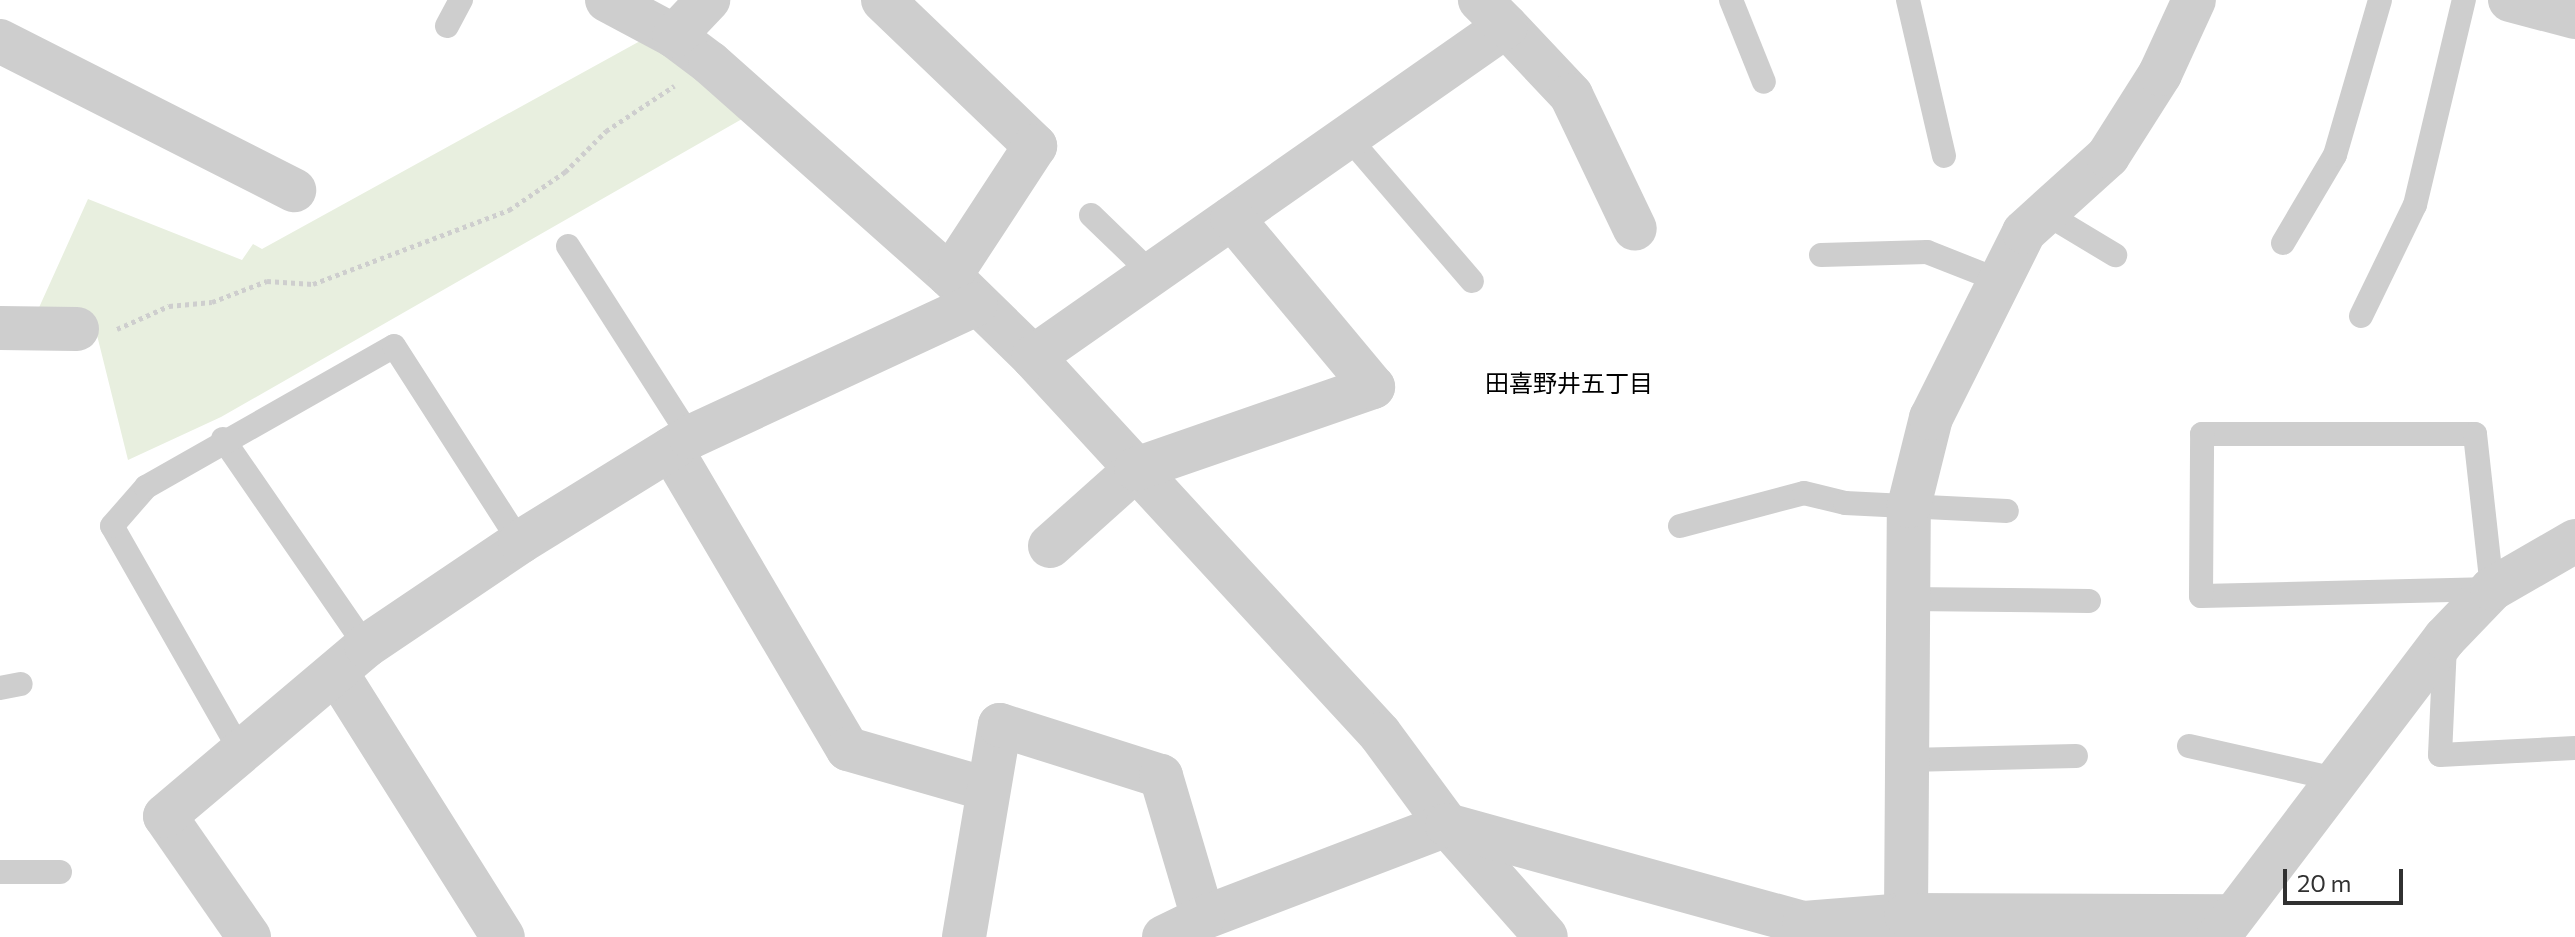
<!DOCTYPE html>
<html>
<head>
<meta charset="utf-8">
<style>
  body { margin:0 }
  #map { position:relative; width:2575px; height:937px; overflow:hidden; background:#fff; font-family:Commissioner,"Noto Sans JP",sans-serif }
  div>[style] { position:absolute }
  [style*='--x'] { left:calc(var(--x)*1px); top:calc(var(--y)*1px); width:calc(var(--w)*1px); rotate:calc(var(--a)*1deg) }
  .green>* { inset:0; background:#e8efdf }
  .path>* { height:5px; margin-top:-2.5px; transform-origin:0; background:repeating-linear-gradient(90deg,#cecece 0 4px,transparent 0 8px) }
  .service>* { height:24px; margin:-12px; padding:0 12px; transform-origin:12px; border-radius:12px; background:#cecece }
  .minor>* { height:44px; margin:-22px; padding:0 22px; transform-origin:22px; border-radius:22px; background:#cecece }
  span { translate:-50% -50%; white-space:nowrap; text-align:center; line-height:1.15; -webkit-text-stroke:8px #fff; paint-order:stroke }
  .neighbourhood-label { font-size:24px; color:#000 }
  .scale { position:absolute; left:2283px; top:869px; width:120px; height:36px; box-sizing:border-box; border:4px solid #313131; border-top:0; padding-left:10px; font-size:24px; line-height:28px; white-space:nowrap; color:#313131; -webkit-text-stroke:6px #fff; paint-order:stroke }
</style>
</head>
<body>
<div id="map">
  <div class="green">
    <i style="clip-path:polygon(651px 35px,749px 115px,221px 417px,128px 460px,93px 319px,37px 312px,88px 199px,242px 260px,253px 244px,262px 249px)"></i>
  </div>
  <div class="path">
    <i style="--x:117;--y:329;--w:57;--a:-23.9"></i>
    <i style="--x:169;--y:306;--w:43;--a:-5.3"></i>
    <i style="--x:212;--y:302;--w:59;--a:-20.9"></i>
    <i style="--x:267;--y:281;--w:46;--a:3.7"></i>
    <i style="--x:313;--y:284;--w:210;--a:-20.7"></i>
    <i style="--x:509;--y:210;--w:68;--a:-34.2"></i>
    <i style="--x:565;--y:172;--w:58;--a:-45"></i>
    <i style="--x:606;--y:131;--w:82;--a:-33.5"></i>
  </div>
  <div class="service">
    <i style="--x:1731;--y:0;--w:88;--a:68.1"></i>
    <i style="--x:1908;--y:0;--w:160;--a:77"></i>
    <i style="--x:447;--y:26;--w:30;--a:-62"></i>
    <i style="--x:1348;--y:137;--w:190;--a:49.3"></i>
    <i style="--x:2045;--y:213;--w:82;--a:31"></i>
    <i style="--x:1091;--y:215;--w:85;--a:44"></i>
    <i style="--x:2283;--y:243;--w:102;--a:-59.4"></i>
    <i style="--x:2335;--y:155;--w:161;--a:-73.8"></i>
    <i style="--x:568;--y:246;--w:227;--a:57.4"></i>
    <i style="--x:1821;--y:255;--w:106;--a:-1.6"></i>
    <i style="--x:1927;--y:252;--w:76;--a:21.5"></i>
    <i style="--x:2361;--y:316;--w:123;--a:-64.1"></i>
    <i style="--x:2415;--y:205;--w:211;--a:-76.6"></i>
    <i style="--x:2202;--y:434;--w:273;--a:0"></i>
    <i style="--x:2475;--y:434;--w:156;--a:83.7"></i>
    <i style="--x:2492;--y:589;--w:291;--a:178.6"></i>
    <i style="--x:2201;--y:596;--w:162;--a:-89.6"></i>
    <i style="--x:223;--y:439;--w:252;--a:55.4"></i>
    <i style="--x:1680;--y:526;--w:128;--a:-14.9"></i>
    <i style="--x:1804;--y:493;--w:42;--a:13.7"></i>
    <i style="--x:1845;--y:503;--w:162;--a:2.8"></i>
    <i style="--x:1908;--y:599;--w:181;--a:0.6"></i>
    <i style="--x:2445;--y:645;--w:110;--a:92.6"></i>
    <i style="--x:2440;--y:755;--w:135;--a:-3"></i>
    <i style="--x:0;--y:688;--w:21;--a:-11"></i>
    <i style="--x:2189;--y:746;--w:151;--a:12.7"></i>
    <i style="--x:241;--y:752;--w:260;--a:-119.7"></i>
    <i style="--x:112;--y:526;--w:52;--a:-48.9"></i>
    <i style="--x:146;--y:487;--w:285;--a:-29.6"></i>
    <i style="--x:394;--y:346;--w:233;--a:57.3"></i>
    <i style="--x:1908;--y:760;--w:168;--a:-1.4"></i>
    <i style="--x:0;--y:872;--w:60;--a:0"></i>
  </div>
  <div class="minor">
    <i style="--x:607;--y:0;--w:76;--a:28.2"></i>
    <i style="--x:674;--y:36;--w:45;--a:36.9"></i>
    <i style="--x:710;--y:63;--w:321;--a:41.6"></i>
    <i style="--x:950;--y:276;--w:116;--a:44.3"></i>
    <i style="--x:1033;--y:357;--w:512;--a:47.37"></i>
    <i style="--x:1380;--y:734;--w:113;--a:53.6"></i>
    <i style="--x:1447;--y:825;--w:149;--a:48.5"></i>
    <i style="--x:883;--y:0;--w:211;--a:43.8"></i>
    <i style="--x:1035;--y:146;--w:155;--a:123.2"></i>
    <i style="--x:2510;--y:0;--w:67;--a:14.7"></i>
    <i style="--x:1506;--y:26;--w:95;--a:46.7"></i>
    <i style="--x:1571;--y:95;--w:148;--a:64.5"></i>
    <i style="--x:674;--y:36;--w:50;--a:-46.6"></i>
    <i style="--x:0;--y:41;--w:330;--a:26.9"></i>
    <i style="--x:0;--y:328;--w:77;--a:0.7"></i>
    <i style="--x:1033;--y:357;--w:577;--a:-34.98"></i>
    <i style="--x:1506;--y:26;--w:37;--a:-135"></i>
    <i style="--x:671;--y:449;--w:348;--a:59.5"></i>
    <i style="--x:848;--y:749;--w:145;--a:16.1"></i>
    <i style="--x:1050;--y:546;--w:115;--a:-41.8"></i>
    <i style="--x:1136;--y:469;--w:251;--a:-19.1"></i>
    <i style="--x:1373;--y:387;--w:220;--a:-129.8"></i>
    <i style="--x:336;--y:672;--w:313;--a:57.8"></i>
    <i style="--x:1906;--y:915;--w:409;--a:-89.6"></i>
    <i style="--x:1909;--y:506;--w:91;--a:-76"></i>
    <i style="--x:1931;--y:418;--w:208;--a:-63.4"></i>
    <i style="--x:2024;--y:232;--w:113;--a:-42.1"></i>
    <i style="--x:2108;--y:156;--w:97;--a:-57.6"></i>
    <i style="--x:2160;--y:74;--w:81;--a:-65.3"></i>
    <i style="--x:249;--y:937;--w:147;--a:-124.8"></i>
    <i style="--x:165;--y:816;--w:263;--a:-40.2"></i>
    <i style="--x:366;--y:646;--w:186;--a:-34"></i>
    <i style="--x:520;--y:542;--w:200;--a:-31.7"></i>
    <i style="--x:690;--y:437;--w:315;--a:-24.9"></i>
    <i style="--x:964;--y:937;--w:215;--a:-80.4"></i>
    <i style="--x:1000;--y:725;--w:169;--a:17.6"></i>
    <i style="--x:1161;--y:776;--w:148;--a:73.5"></i>
    <i style="--x:1203;--y:918;--w:261;--a:-20.9"></i>
    <i style="--x:1447;--y:825;--w:370;--a:15.4"></i>
    <i style="--x:1804;--y:923;--w:102;--a:-4.5"></i>
    <i style="--x:1906;--y:915;--w:326;--a:0.2"></i>
    <i style="--x:1164;--y:937;--w:43;--a:-26"></i>
    <i style="--x:2218;--y:937;--w:375;--a:-52.8"></i>
    <i style="--x:2445;--y:638;--w:68;--a:-46.2"></i>
    <i style="--x:2492;--y:589;--w:96;--a:-30"></i>
  </div>
  <div class="neighbourhood-label">
    <span style="left:1569px;top:383px">田喜野井五丁目</span>
  </div>
  <div class="scale">20 m</div>
</div>
</body>
</html>
